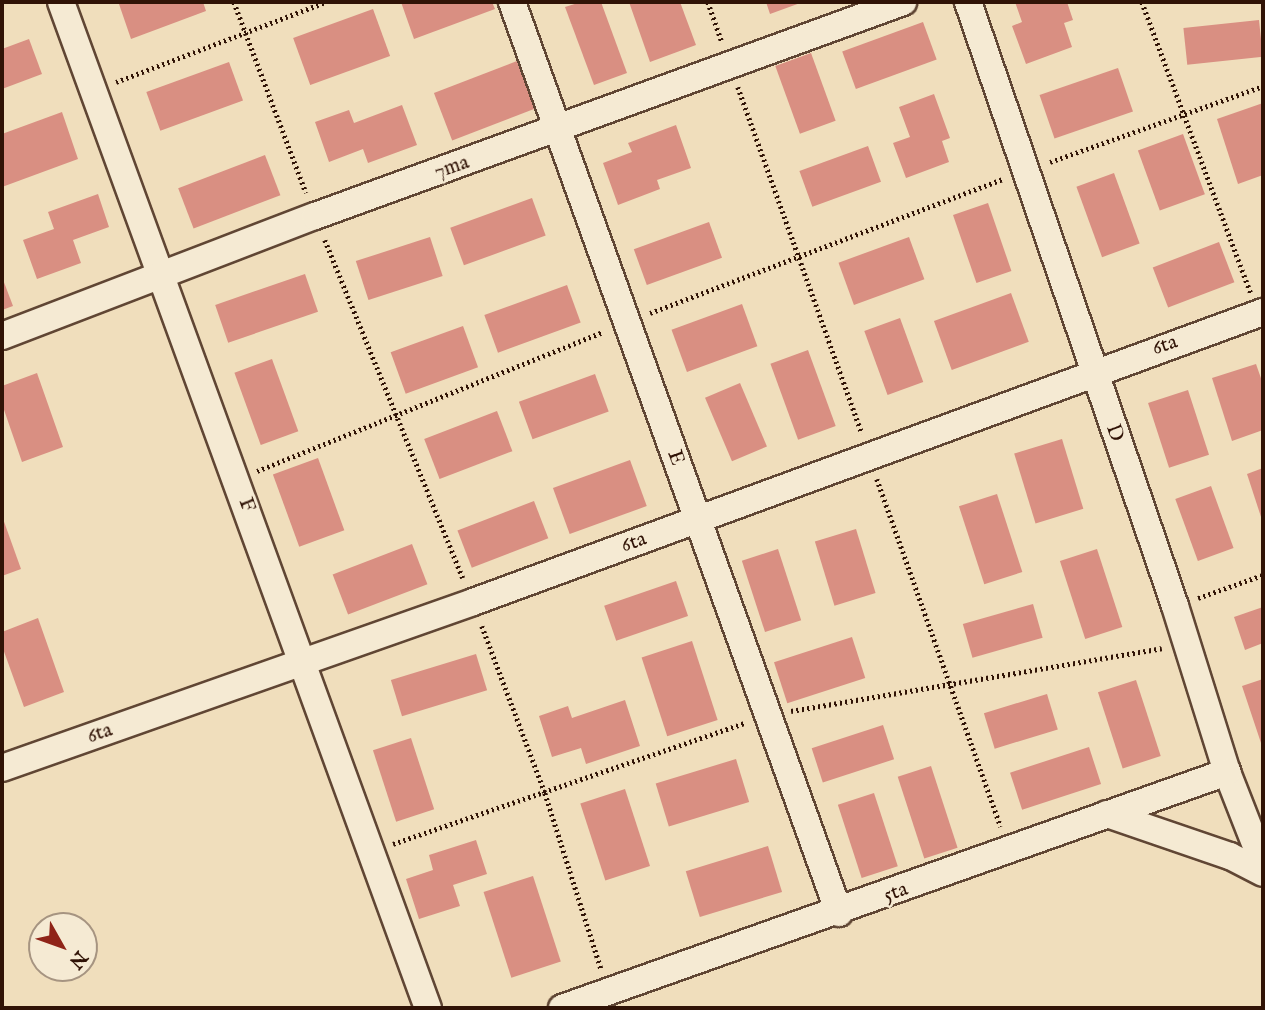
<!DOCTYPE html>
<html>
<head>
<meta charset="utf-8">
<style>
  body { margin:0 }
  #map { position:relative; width:1265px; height:1010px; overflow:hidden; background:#f0debc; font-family:"IM FELL English",serif }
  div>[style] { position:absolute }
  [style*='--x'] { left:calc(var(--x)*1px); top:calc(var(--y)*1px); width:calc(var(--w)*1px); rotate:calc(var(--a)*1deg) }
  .building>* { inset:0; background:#d98f82; transform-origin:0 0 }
  .path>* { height:4.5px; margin-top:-2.25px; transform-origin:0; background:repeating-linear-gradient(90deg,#301306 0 2px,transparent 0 5.5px) }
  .roads { filter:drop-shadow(2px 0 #604634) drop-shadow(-2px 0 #604634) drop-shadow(0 2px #604634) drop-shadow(0 -2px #604634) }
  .minor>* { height:26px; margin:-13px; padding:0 13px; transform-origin:13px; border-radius:13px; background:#f5ead3 }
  span { translate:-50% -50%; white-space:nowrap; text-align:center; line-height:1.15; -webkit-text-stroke:5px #f5ead3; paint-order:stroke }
  .street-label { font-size:21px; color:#301306 }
  .frame { position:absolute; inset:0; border:4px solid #301306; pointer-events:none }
  .north { position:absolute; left:28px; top:912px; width:70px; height:70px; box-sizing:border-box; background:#f5ead3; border:2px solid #a69481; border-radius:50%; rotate:130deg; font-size:19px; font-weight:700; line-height:28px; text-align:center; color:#301306 }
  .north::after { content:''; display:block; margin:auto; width:24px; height:32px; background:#8f2418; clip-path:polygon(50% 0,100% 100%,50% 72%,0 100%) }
</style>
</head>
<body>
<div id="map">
  <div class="building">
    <i style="clip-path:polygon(125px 2px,203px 2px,206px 11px,131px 39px,119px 4px)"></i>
    <i style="clip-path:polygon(401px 2px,492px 2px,495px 9px,414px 39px)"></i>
    <i style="clip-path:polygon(581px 2px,601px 2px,627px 73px,594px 85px,565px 7px)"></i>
    <i style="clip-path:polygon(629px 2px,680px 2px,696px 45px,650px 62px)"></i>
    <i style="clip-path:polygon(766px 2px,803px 2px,770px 14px)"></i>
    <i style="clip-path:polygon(1015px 2px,1067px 2px,1073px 20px,1064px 23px,1072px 47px,1026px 64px,1012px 26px,1022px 22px)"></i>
    <i style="left:373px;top:9px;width:50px;height:85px;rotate:70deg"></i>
    <i style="left:1259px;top:20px;width:37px;height:76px;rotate:84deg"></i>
    <i style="left:923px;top:22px;width:40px;height:86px;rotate:70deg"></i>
    <i style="clip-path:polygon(29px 39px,42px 74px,2px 89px,2px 49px)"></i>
    <i style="left:811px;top:53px;width:72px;height:38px;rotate:70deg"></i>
    <i style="left:517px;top:61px;width:51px;height:89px;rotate:69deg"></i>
    <i style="left:229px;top:62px;width:41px;height:88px;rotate:70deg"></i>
    <i style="left:1118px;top:68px;width:46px;height:83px;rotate:71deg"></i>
    <i style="clip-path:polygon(934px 94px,950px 138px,942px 141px,949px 162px,906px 178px,893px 143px,910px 137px,899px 107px)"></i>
    <i style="clip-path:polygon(1263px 103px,1263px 175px,1238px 184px,1217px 119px)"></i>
    <i style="clip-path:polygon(402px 105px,417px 145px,368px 163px,363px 149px,329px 162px,315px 122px,349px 110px,354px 123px)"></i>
    <i style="clip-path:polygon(62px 112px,78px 159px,2px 187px,2px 134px)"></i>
    <i style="clip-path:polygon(676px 125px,691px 168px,657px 180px,660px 189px,618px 205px,603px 163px,632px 152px,628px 143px)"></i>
    <i style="left:1183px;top:134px;width:64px;height:48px;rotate:70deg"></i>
    <i style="left:868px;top:146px;width:38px;height:73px;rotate:70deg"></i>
    <i style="left:265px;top:155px;width:43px;height:93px;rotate:69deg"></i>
    <i style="left:1114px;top:173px;width:75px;height:40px;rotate:70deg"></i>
    <i style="clip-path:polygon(98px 194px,109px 227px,73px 240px,81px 263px,37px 279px,23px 240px,54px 229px,48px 212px)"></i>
    <i style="left:532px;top:198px;width:40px;height:87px;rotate:70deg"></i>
    <i style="left:988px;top:203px;width:72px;height:37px;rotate:71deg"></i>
    <i style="left:709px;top:222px;width:38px;height:80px;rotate:70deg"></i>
    <i style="left:430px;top:237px;width:41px;height:78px;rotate:72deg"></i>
    <i style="left:909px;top:237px;width:45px;height:75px;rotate:70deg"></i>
    <i style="left:1219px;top:242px;width:43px;height:71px;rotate:69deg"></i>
    <i style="left:305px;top:274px;width:40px;height:95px;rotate:71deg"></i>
    <i style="clip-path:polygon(2px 277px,13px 306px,2px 310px)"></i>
    <i style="left:567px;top:285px;width:40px;height:88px;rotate:70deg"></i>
    <i style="left:1011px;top:293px;width:52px;height:82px;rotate:70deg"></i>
    <i style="left:742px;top:304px;width:45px;height:75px;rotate:70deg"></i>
    <i style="left:900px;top:318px;width:68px;height:38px;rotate:70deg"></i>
    <i style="left:463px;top:326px;width:44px;height:77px;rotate:70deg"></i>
    <i style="left:808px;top:350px;width:81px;height:40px;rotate:70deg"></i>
    <i style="left:272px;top:359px;width:77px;height:40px;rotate:70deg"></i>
    <i style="clip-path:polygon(1256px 364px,1263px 384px,1263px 430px,1232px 441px,1212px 378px)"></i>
    <i style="clip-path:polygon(37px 373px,63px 447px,22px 462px,2px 404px,2px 386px)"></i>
    <i style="left:595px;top:374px;width:40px;height:81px;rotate:70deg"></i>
    <i style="left:740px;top:383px;width:69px;height:38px;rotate:67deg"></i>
    <i style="left:1188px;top:390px;width:68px;height:42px;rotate:72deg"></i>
    <i style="left:497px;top:411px;width:43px;height:78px;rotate:69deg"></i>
    <i style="left:1062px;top:439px;width:73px;height:50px;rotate:73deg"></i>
    <i style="left:318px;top:458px;width:77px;height:48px;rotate:70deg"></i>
    <i style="left:630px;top:460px;width:49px;height:82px;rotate:70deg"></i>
    <i style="clip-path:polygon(1263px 468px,1263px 523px,1247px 474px)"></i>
    <i style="left:1211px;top:486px;width:66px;height:38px;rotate:70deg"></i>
    <i style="left:997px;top:494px;width:82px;height:40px;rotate:72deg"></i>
    <i style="left:534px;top:501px;width:40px;height:82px;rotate:69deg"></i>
    <i style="clip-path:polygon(2px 516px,21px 569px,2px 576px)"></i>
    <i style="left:856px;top:529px;width:67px;height:43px;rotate:73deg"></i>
    <i style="left:412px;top:544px;width:43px;height:85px;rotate:69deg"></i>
    <i style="left:778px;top:549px;width:75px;height:38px;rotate:72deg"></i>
    <i style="left:1097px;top:549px;width:82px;height:39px;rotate:72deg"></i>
    <i style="left:676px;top:581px;width:37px;height:76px;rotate:71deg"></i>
    <i style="left:1033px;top:604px;width:35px;height:73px;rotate:74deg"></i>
    <i style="clip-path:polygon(1263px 607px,1263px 643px,1245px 650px,1234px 617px)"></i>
    <i style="clip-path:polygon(38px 618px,64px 692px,24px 707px,2px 646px,2px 632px)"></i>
    <i style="left:852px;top:637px;width:43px;height:82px;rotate:72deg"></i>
    <i style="left:692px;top:641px;width:83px;height:53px;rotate:72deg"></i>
    <i style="left:476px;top:654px;width:38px;height:89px;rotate:73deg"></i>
    <i style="clip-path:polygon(1263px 679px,1263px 749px,1242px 686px)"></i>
    <i style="left:1136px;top:680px;width:80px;height:40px;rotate:72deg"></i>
    <i style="left:1047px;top:694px;width:37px;height:66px;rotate:73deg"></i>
    <i style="clip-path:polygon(625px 700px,640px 746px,586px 764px,581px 748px,552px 757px,539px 716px,568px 706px,572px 718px)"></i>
    <i style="left:883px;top:725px;width:36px;height:75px;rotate:72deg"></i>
    <i style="left:411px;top:738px;width:75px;height:40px;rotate:72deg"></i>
    <i style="left:1089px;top:747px;width:39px;height:83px;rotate:72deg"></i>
    <i style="left:736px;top:759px;width:45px;height:84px;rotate:73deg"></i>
    <i style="left:931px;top:766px;width:86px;height:35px;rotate:72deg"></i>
    <i style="left:625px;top:789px;width:81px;height:47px;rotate:72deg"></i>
    <i style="left:874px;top:793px;width:77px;height:38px;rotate:72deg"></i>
    <i style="clip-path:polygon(476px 840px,487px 874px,453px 885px,460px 906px,419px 919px,406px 879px,433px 870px,429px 855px)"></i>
    <i style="left:768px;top:846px;width:48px;height:86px;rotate:73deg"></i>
    <i style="left:533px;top:876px;width:90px;height:52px;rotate:72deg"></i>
  </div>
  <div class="path">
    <i style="--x:234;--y:2;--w:204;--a:69.3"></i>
    <i style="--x:708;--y:2;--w:42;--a:70.7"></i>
    <i style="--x:1142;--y:2;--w:311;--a:69.5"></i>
    <i style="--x:116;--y:82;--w:224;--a:-20.9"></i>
    <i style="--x:738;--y:87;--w:368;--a:70.3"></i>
    <i style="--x:1050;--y:162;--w:226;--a:-19.6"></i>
    <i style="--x:325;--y:240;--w:365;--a:67.8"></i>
    <i style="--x:650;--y:313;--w:377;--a:-20.8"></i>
    <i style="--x:257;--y:471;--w:373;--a:-21.9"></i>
    <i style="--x:877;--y:479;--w:369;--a:70.4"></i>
    <i style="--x:1198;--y:598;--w:69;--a:-19.5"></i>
    <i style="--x:482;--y:626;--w:178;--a:69.3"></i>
    <i style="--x:545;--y:793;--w:184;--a:72.3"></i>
    <i style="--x:791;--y:711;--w:376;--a:-9.6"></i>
    <i style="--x:393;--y:844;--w:372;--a:-19"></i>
  </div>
  <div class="roads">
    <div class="minor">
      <i style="--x:61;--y:2;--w:1071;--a:69.96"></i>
      <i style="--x:512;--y:2;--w:968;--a:70.25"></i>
      <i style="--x:968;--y:2;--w:638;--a:71.08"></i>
      <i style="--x:1175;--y:606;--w:174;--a:72.6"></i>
      <i style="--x:1227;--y:772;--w:99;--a:68.6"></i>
      <i style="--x:2;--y:336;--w:335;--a:-21"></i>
      <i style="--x:315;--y:216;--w:626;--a:-20"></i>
      <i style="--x:2;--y:768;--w:499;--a:-19.4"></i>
      <i style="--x:473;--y:602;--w:842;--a:-20.16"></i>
      <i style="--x:1107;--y:814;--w:130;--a:18.9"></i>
      <i style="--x:1230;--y:856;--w:37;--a:27"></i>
      <i style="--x:562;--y:1008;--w:706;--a:-19.54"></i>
    </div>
  </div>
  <div class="street-label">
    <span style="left:452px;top:168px;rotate:-19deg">7ma</span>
    <span style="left:1165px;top:346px;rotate:-19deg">6ta</span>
    <span style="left:1114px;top:433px;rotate:71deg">D</span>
    <span style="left:675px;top:458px;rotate:70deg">E</span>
    <span style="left:246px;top:505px;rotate:70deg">F</span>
    <span style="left:634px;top:543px;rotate:-20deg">6ta</span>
    <span style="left:100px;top:734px;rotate:-19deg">6ta</span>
    <span style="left:896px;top:893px;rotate:-20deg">5ta</span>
  </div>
  <div class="frame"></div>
  <div class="north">N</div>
</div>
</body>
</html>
